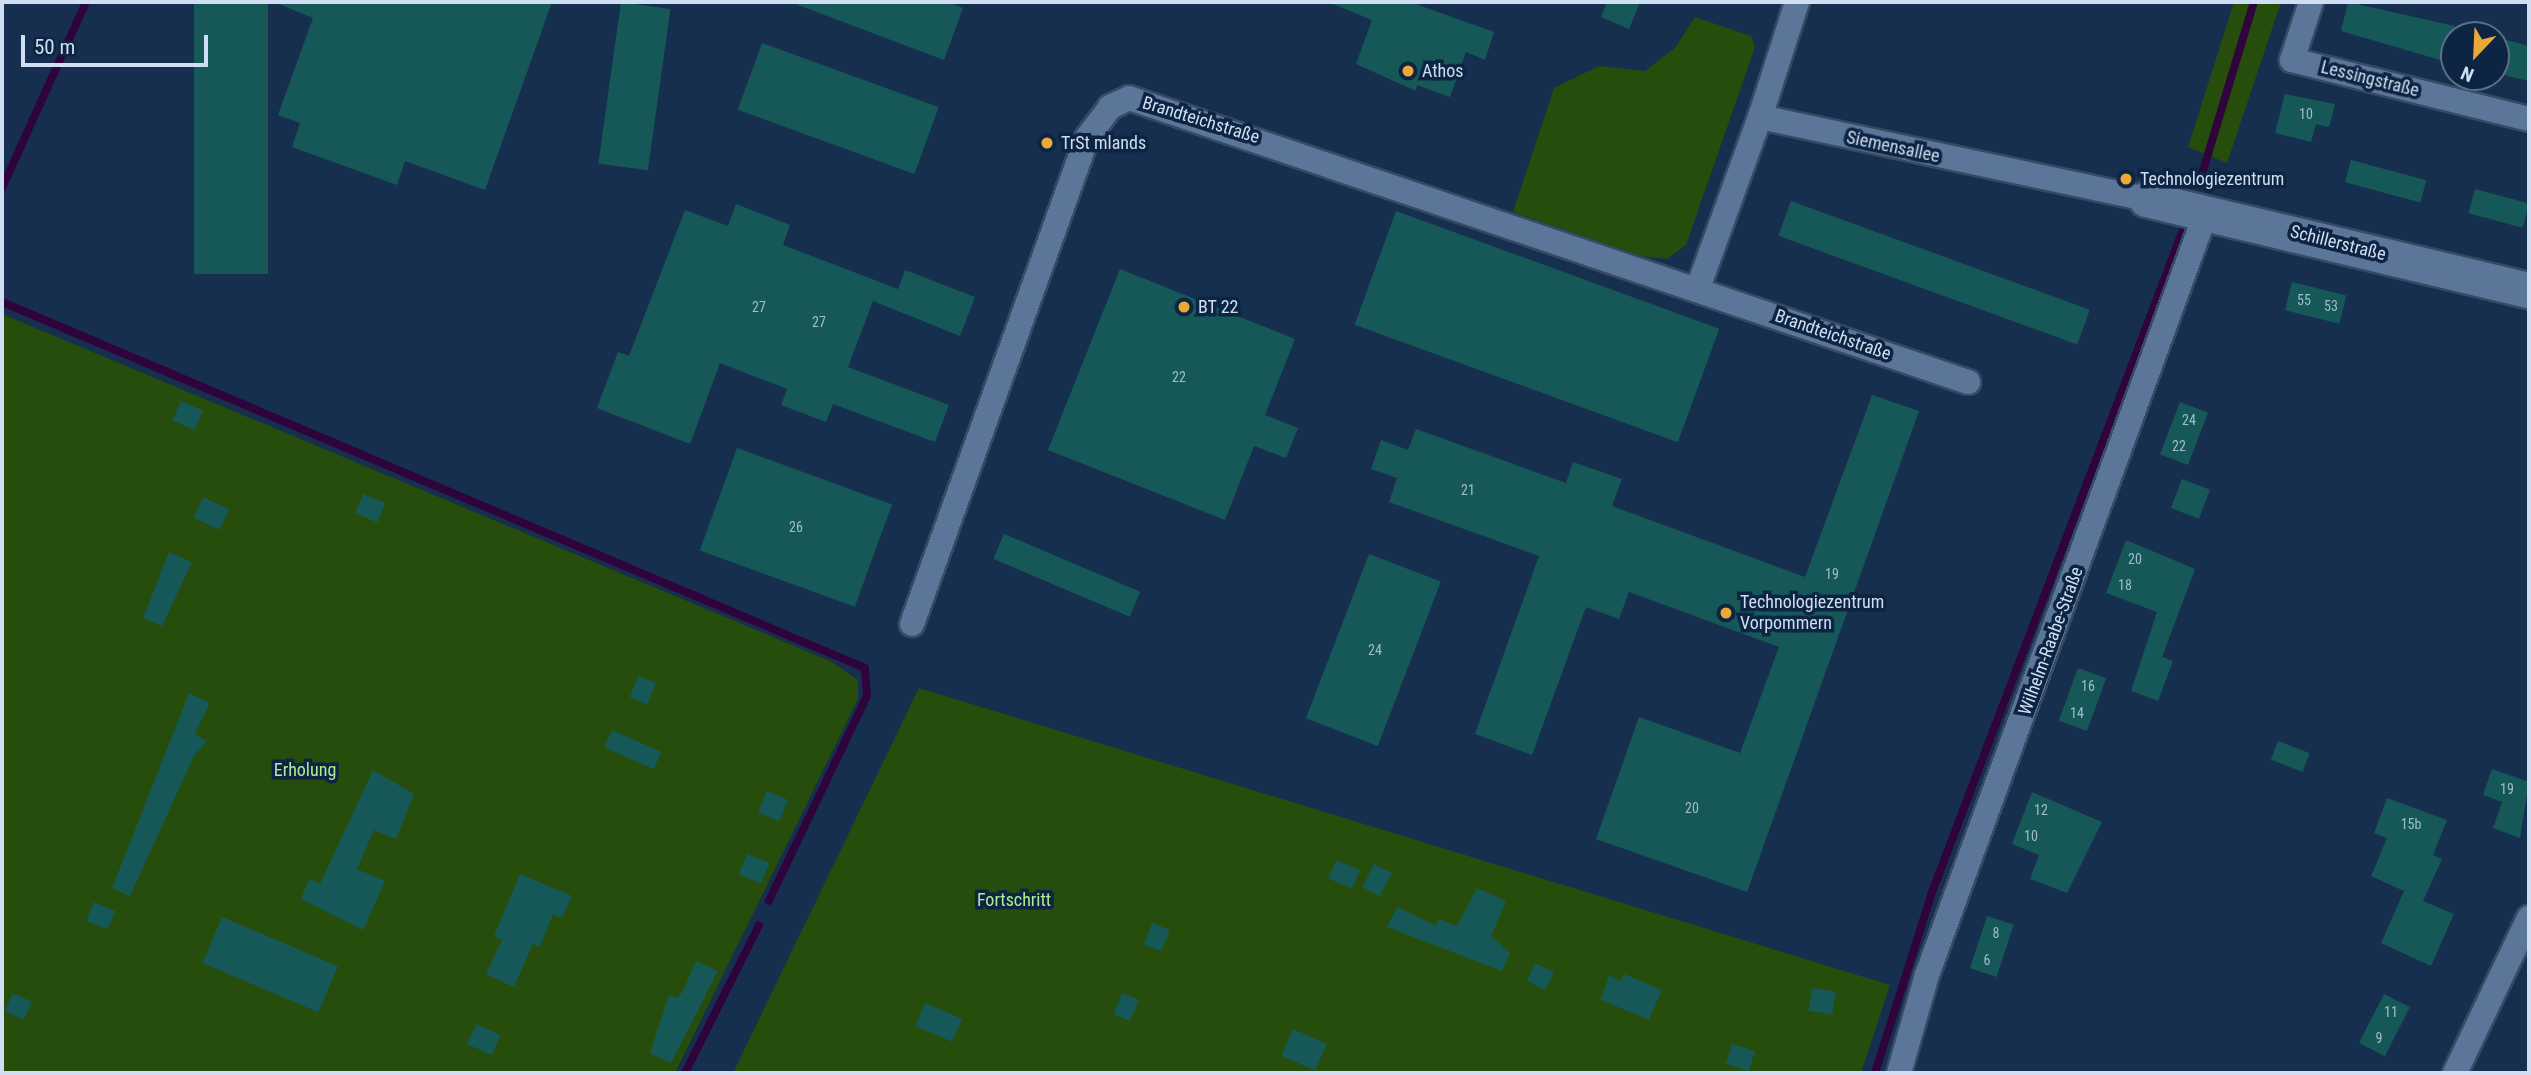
<!DOCTYPE html>
<html>
<head>
<meta charset="utf-8">
<style>
  body { margin:0 }
  #map { position:relative; width:2531px; height:1075px; overflow:hidden; background:#172f4e; font-family:"Roboto Condensed",sans-serif }
  div>[style] { position:absolute }
  [style*='--x'] { left:calc(var(--x)*1px); top:calc(var(--y)*1px); width:calc(var(--w)*1px); rotate:calc(var(--a)*1deg) }
  .green>* { inset:0; background:#264d0c }
  .stream>* { height:8px; margin:-4px; padding:0 4px; transform-origin:4px; border-radius:4px; background:#2f043d }
  .building>* { inset:0; background:#165858; transform-origin:0 0 }
  .roads { filter:drop-shadow(2px 0 #374a64) drop-shadow(-2px 0 #374a64) drop-shadow(0 2px #374a64) drop-shadow(0 -2px #374a64) }
  .street>* { height:24px; margin:-12px; padding:0 12px; transform-origin:12px; border-radius:12px; background:#5c769a }
  .secondary>* { height:35px; margin:-17.5px; padding:0 17.5px; transform-origin:17.5px; border-radius:17.5px; background:#5c769a }
  .dots>* { width:19px; height:19px; translate:-50% -50%; box-sizing:border-box; border:4px solid #0d2543; border-radius:50% }
  span { translate:-50% -50%; white-space:nowrap; text-align:center; line-height:1.15; -webkit-text-stroke:7px #0d2543; paint-order:stroke }
  .number-label { font-size:14px; color:#a1bccc }
  .number-label span { -webkit-text-stroke-width:0 }
  .poi-label { font-size:18px; color:#cfdef2 }
  .left { translate:0 -50%; text-align:left }
  .street-label { font-size:18px; color:#cfdef2 }
  .park-label { font-size:18px; color:#b0ec91 }
  .frame { position:absolute; inset:0; border:4px solid #cfdef2; pointer-events:none }
  .north { position:absolute; left:2440px; top:21px; width:70px; height:70px; box-sizing:border-box; background:#0d2543; border:2px solid #5b6f89; border-radius:50%; rotate:203deg; font-size:19px; font-weight:700; line-height:28px; text-align:center; color:#cfdef2 }
  .north::after { content:''; display:block; margin:auto; width:24px; height:32px; background:#eca93a; clip-path:polygon(50% 0,100% 100%,50% 72%,0 100%) }
  .scale { position:absolute; left:21px; top:35px; width:187px; height:32px; box-sizing:border-box; border:4px solid #cfdef2; border-top:0; padding-left:9px; font-size:21px; line-height:24px; white-space:nowrap; color:#cfdef2; -webkit-text-stroke:5px #0d2543; paint-order:stroke }
</style>
</head>
<body>
<div id="map">
  <div class="green">
    <i style="clip-path:polygon(2234px 2px,2281px 2px,2227px 163px,2188px 147px)"></i>
    <i style="clip-path:polygon(1695px 17px,1751px 36px,1755px 47px,1686px 245px,1667px 259px,1641px 256px,1513px 212px,1554px 88px,1599px 66px,1645px 71px,1675px 48px)"></i>
    <i style="clip-path:polygon(2px 314px,830px 661px,858px 680px,858px 699px,675px 1073px,2px 1073px)"></i>
    <i style="clip-path:polygon(919px 688px,1890px 985px,1861px 1073px,733px 1073px)"></i>
  </div>
  <div class="stream">
    <i style="--x:2202;--y:174;--w:180;--a:-73.2"></i>
    <i style="--x:2;--y:188;--w:204;--a:-65.7"></i>
    <i style="--x:2;--y:302;--w:937;--a:22.98"></i>
    <i style="--x:865;--y:668;--w:28;--a:86"></i>
    <i style="--x:867;--y:696;--w:227;--a:115.6"></i>
    <i style="--x:685;--y:1073;--w:165;--a:-63.4"></i>
    <i style="--x:1875;--y:1073;--w:187;--a:-72.5"></i>
    <i style="--x:1931;--y:895;--w:711;--a:-69.25"></i>
  </div>
  <div class="building">
    <i style="left:194px;top:2px;width:74px;height:272px"></i>
    <i style="clip-path:polygon(274px 2px,552px 2px,485px 190px,405px 161px,397px 185px,292px 147px,300px 123px,278px 115px,313px 18px)"></i>
    <i style="left:621px;top:2px;width:50px;height:163px;rotate:8deg"></i>
    <i style="clip-path:polygon(790px 2px,947px 2px,963px 8px,944px 60px)"></i>
    <i style="clip-path:polygon(1328px 2px,1410px 2px,1494px 32px,1485px 60px,1466px 52px,1450px 97px,1417px 85px,1416px 91px,1356px 64px,1372px 20px)"></i>
    <i style="clip-path:polygon(1607px 2px,1640px 2px,1629px 29px,1601px 17px)"></i>
    <i style="clip-path:polygon(2348px 2px,2454px 26px,2454px 64px,2341px 31px)"></i>
    <i style="clip-path:polygon(2496px 37px,2529px 46px,2529px 81px,2496px 73px)"></i>
    <i style="left:762px;top:43px;width:188px;height:71px;rotate:20deg"></i>
    <i style="clip-path:polygon(2285px 94px,2335px 104px,2329px 127px,2316px 124px,2311px 142px,2275px 133px)"></i>
    <i style="left:2351px;top:160px;width:78px;height:23px;rotate:15deg"></i>
    <i style="left:2475px;top:189px;width:56px;height:25px;rotate:15deg"></i>
    <i style="left:1791px;top:201px;width:318px;height:37px;rotate:20deg"></i>
    <i style="clip-path:polygon(736px 204px,790px 225px,783px 245px,898px 289px,905px 270px,975px 297px,960px 336px,873px 301px,848px 367px,949px 405px,935px 442px,833px 404px,826px 422px,781px 405px,787px 389px,720px 363px,690px 444px,597px 408px,618px 352px,629px 356px,685px 210px,728px 226px)"></i>
    <i style="left:1396px;top:211px;width:344px;height:121px;rotate:20deg"></i>
    <i style="clip-path:polygon(1120px 269px,1295px 339px,1265px 415px,1298px 428px,1286px 458px,1254px 446px,1225px 520px,1048px 450px)"></i>
    <i style="left:2292px;top:282px;width:56px;height:29px;rotate:14deg"></i>
    <i style="clip-path:polygon(1872px 395px,1919px 411px,1747px 892px,1596px 839px,1639px 717px,1740px 753px,1779px 647px,1629px 592px,1619px 619px,1586px 607px,1532px 755px,1475px 734px,1539px 556px,1389px 502px,1397px 478px,1371px 469px,1381px 440px,1408px 450px,1416px 429px,1566px 483px,1573px 462px,1622px 479px,1612px 506px,1805px 577px)"></i>
    <i style="left:181px;top:401px;width:24px;height:21px;rotate:24deg"></i>
    <i style="left:2180px;top:402px;width:30px;height:56px;rotate:21deg"></i>
    <i style="left:737px;top:448px;width:165px;height:109px;rotate:20deg"></i>
    <i style="left:2182px;top:479px;width:30px;height:31px;rotate:21deg"></i>
    <i style="left:363px;top:494px;width:24px;height:21px;rotate:22deg"></i>
    <i style="left:203px;top:497px;width:29px;height:23px;rotate:25deg"></i>
    <i style="left:1004px;top:534px;width:148px;height:27px;rotate:23deg"></i>
    <i style="clip-path:polygon(2126px 540px,2195px 569px,2162px 657px,2173px 661px,2158px 701px,2131px 691px,2157px 612px,2106px 593px)"></i>
    <i style="clip-path:polygon(169px 552px,192px 562px,162px 626px,143px 618px)"></i>
    <i style="left:1369px;top:554px;width:77px;height:176px;rotate:21deg"></i>
    <i style="left:2078px;top:668px;width:30px;height:56px;rotate:20deg"></i>
    <i style="left:638px;top:676px;width:19px;height:23px;rotate:21deg"></i>
    <i style="clip-path:polygon(189px 693px,210px 703px,195px 734px,207px 741px,194px 756px,130px 896px,112px 888px)"></i>
    <i style="left:612px;top:730px;width:54px;height:19px;rotate:24deg"></i>
    <i style="left:2278px;top:741px;width:34px;height:20px;rotate:21deg"></i>
    <i style="clip-path:polygon(2492px 769px,2529px 782px,2520px 838px,2493px 828px,2502px 802px,2483px 795px)"></i>
    <i style="clip-path:polygon(373px 770px,414px 794px,396px 839px,374px 830px,357px 869px,385px 881px,363px 930px,301px 899px,309px 879px,320px 884px)"></i>
    <i style="left:767px;top:791px;width:23px;height:23px;rotate:23deg"></i>
    <i style="clip-path:polygon(2032px 792px,2102px 822px,2067px 893px,2030px 879px,2039px 855px,2012px 844px)"></i>
    <i style="clip-path:polygon(2387px 798px,2447px 820px,2433px 855px,2442px 859px,2423px 901px,2454px 914px,2431px 966px,2381px 943px,2404px 891px,2371px 876px,2387px 838px,2374px 833px)"></i>
    <i style="left:747px;top:854px;width:24px;height:22px;rotate:22deg"></i>
    <i style="left:1336px;top:860px;width:26px;height:20px;rotate:23deg"></i>
    <i style="left:1374px;top:864px;width:20px;height:26px;rotate:27deg"></i>
    <i style="clip-path:polygon(520px 874px,572px 896px,562px 918px,553px 914px,540px 947px,533px 944px,514px 987px,486px 974px,502px 940px,494px 936px)"></i>
    <i style="clip-path:polygon(1477px 888px,1506px 901px,1491px 936px,1510px 953px,1502px 971px,1387px 927px,1397px 907px,1436px 926px,1439px 919px,1457px 926px)"></i>
    <i style="left:94px;top:902px;width:23px;height:20px;rotate:23deg"></i>
    <i style="left:1987px;top:916px;width:28px;height:55px;rotate:18deg"></i>
    <i style="left:222px;top:917px;width:126px;height:50px;rotate:23deg"></i>
    <i style="left:1152px;top:923px;width:19px;height:23px;rotate:21deg"></i>
    <i style="clip-path:polygon(696px 961px,718px 971px,671px 1063px,650px 1053px,669px 995px,677px 998px,683px 991px)"></i>
    <i style="left:1535px;top:963px;width:21px;height:20px;rotate:25deg"></i>
    <i style="clip-path:polygon(1624px 974px,1662px 990px,1649px 1020px,1601px 1000px,1609px 975px,1621px 981px)"></i>
    <i style="left:1812px;top:988px;width:24px;height:23px;rotate:9deg"></i>
    <i style="left:13px;top:993px;width:21px;height:20px;rotate:25deg"></i>
    <i style="left:1122px;top:993px;width:18px;height:23px;rotate:22deg"></i>
    <i style="left:2384px;top:994px;width:29px;height:55px;rotate:27deg"></i>
    <i style="left:925px;top:1003px;width:40px;height:25px;rotate:23deg"></i>
    <i style="left:476px;top:1024px;width:27px;height:22px;rotate:24deg"></i>
    <i style="left:1293px;top:1029px;width:37px;height:29px;rotate:24deg"></i>
    <i style="left:1732px;top:1044px;width:24px;height:21px;rotate:17deg"></i>
  </div>
  <div class="roads">
    <div class="street">
      <i style="--x:1797;--y:2;--w:121;--a:107.8"></i>
      <i style="--x:1760;--y:117;--w:395;--a:12"></i>
      <i style="--x:2311;--y:2;--w:61;--a:108.1"></i>
      <i style="--x:2292;--y:60;--w:244;--a:14"></i>
      <i style="--x:1698;--y:288;--w:182;--a:-70.1"></i>
      <i style="--x:912;--y:624;--w:517;--a:-70.2"></i>
      <i style="--x:1087;--y:138;--w:39;--a:-53"></i>
      <i style="--x:1110;--y:107;--w:21;--a:-25"></i>
      <i style="--x:1129;--y:98;--w:886;--a:18.7"></i>
      <i style="--x:1899;--y:1073;--w:102;--a:-74.1"></i>
      <i style="--x:1927;--y:975;--w:815;--a:-69.9"></i>
      <i style="--x:2455;--y:1073;--w:172;--a:-64.5"></i>
    </div>
    <div class="secondary">
      <i style="--x:2146;--y:199;--w:394;--a:13.4"></i>
    </div>
  </div>
  <div class="dots">
    <i style="left:1408px;top:71px;background:#eca93a"></i>
    <i style="left:1047px;top:143px;background:#eca93a"></i>
    <i style="left:2126px;top:179px;background:#eca93a"></i>
    <i style="left:1184px;top:307px;background:#eca93a"></i>
    <i style="left:1726px;top:613px;background:#eca93a"></i>
  </div>
  <div class="number-label">
    <span style="left:2306px;top:114px">10</span>
    <span style="left:2304px;top:300px">55</span>
    <span style="left:2331px;top:306px">53</span>
    <span style="left:759px;top:307px">27</span>
    <span style="left:819px;top:322px">27</span>
    <span style="left:1179px;top:377px">22</span>
    <span style="left:2189px;top:420px">24</span>
    <span style="left:2179px;top:446px">22</span>
    <span style="left:1468px;top:490px">21</span>
    <span style="left:796px;top:527px">26</span>
    <span style="left:2135px;top:559px">20</span>
    <span style="left:1832px;top:574px">19</span>
    <span style="left:2125px;top:585px">18</span>
    <span style="left:1375px;top:650px">24</span>
    <span style="left:2088px;top:686px">16</span>
    <span style="left:2077px;top:713px">14</span>
    <span style="left:2507px;top:789px">19</span>
    <span style="left:1692px;top:808px">20</span>
    <span style="left:2041px;top:810px">12</span>
    <span style="left:2411px;top:824px">15b</span>
    <span style="left:2031px;top:836px">10</span>
    <span style="left:1996px;top:933px">8</span>
    <span style="left:1987px;top:960px">6</span>
    <span style="left:2391px;top:1012px">11</span>
    <span style="left:2379px;top:1038px">9</span>
  </div>
  <div class="poi-label">
    <span class="left" style="left:1422px;top:71px">Athos</span>
    <span class="left" style="left:1061px;top:143px">TrSt mlands</span>
    <span class="left" style="left:2140px;top:179px">Technologiezentrum</span>
    <span class="left" style="left:1198px;top:307px">BT 22</span>
    <span class="left" style="left:1740px;top:613px">Technologiezentrum<br>Vorpommern</span>
  </div>
  <div class="street-label">
    <span style="left:2370px;top:79px;rotate:14deg">Lessingstraße</span>
    <span style="left:1201px;top:120px;rotate:17deg">Brandteichstraße</span>
    <span style="left:1893px;top:147px;rotate:12deg">Siemensallee</span>
    <span style="left:2338px;top:243px;rotate:14deg">Schillerstraße</span>
    <span style="left:1833px;top:335px;rotate:19deg">Brandteichstraße</span>
    <span style="left:2051px;top:641px;rotate:-70deg">Wilhelm-Raabe-Straße</span>
  </div>
  <div class="park-label">
    <span style="left:305px;top:770px">Erholung</span>
    <span style="left:1014px;top:900px">Fortschritt</span>
  </div>
  <div class="frame"></div>
  <div class="north">N</div>
  <div class="scale">50 m</div>
</div>
</body>
</html>
